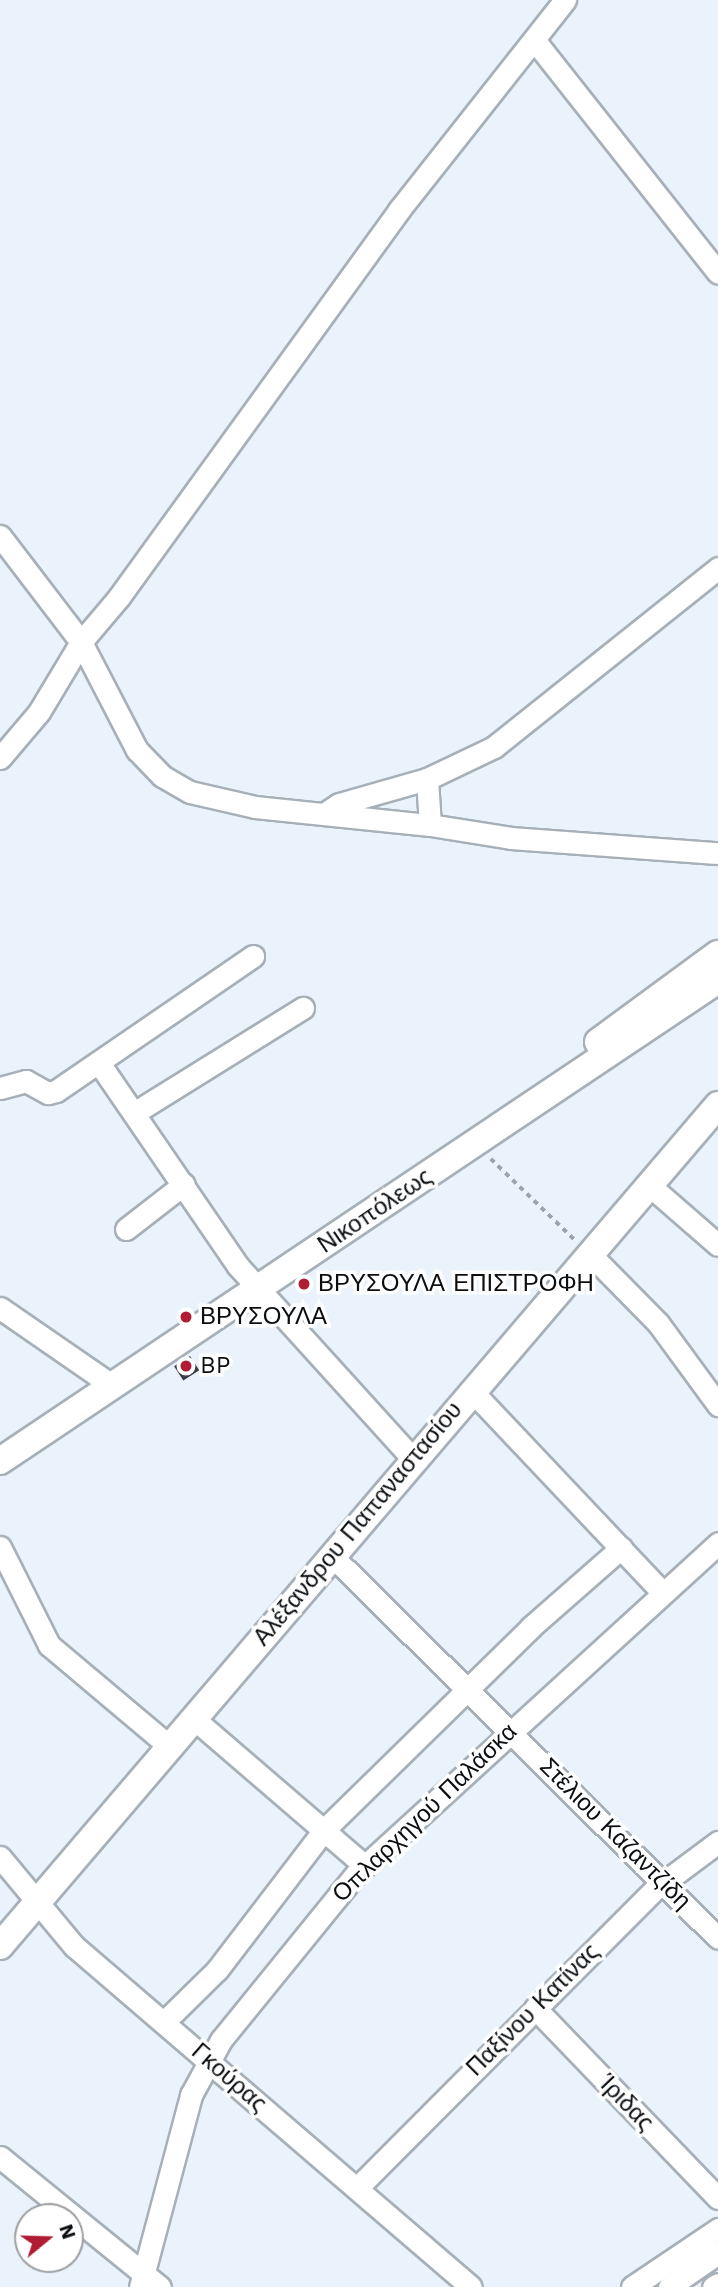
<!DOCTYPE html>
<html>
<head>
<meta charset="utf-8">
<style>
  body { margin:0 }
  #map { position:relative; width:718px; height:2287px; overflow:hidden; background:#eaf3fb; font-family:"Work Sans",sans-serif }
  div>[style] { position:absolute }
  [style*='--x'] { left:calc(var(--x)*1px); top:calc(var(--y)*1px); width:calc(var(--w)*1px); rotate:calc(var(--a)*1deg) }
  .building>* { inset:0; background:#3b3d46; transform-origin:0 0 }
  .path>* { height:3.5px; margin-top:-1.75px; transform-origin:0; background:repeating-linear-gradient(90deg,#9ca3aa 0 5px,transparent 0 10px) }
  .roads { filter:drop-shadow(2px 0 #a7b0b8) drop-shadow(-2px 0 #a7b0b8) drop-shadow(0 2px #a7b0b8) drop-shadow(0 -2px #a7b0b8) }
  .minor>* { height:21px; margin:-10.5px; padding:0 10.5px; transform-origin:10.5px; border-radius:10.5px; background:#fff }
  .major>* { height:26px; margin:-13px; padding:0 13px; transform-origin:13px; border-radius:13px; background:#fff }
  .dots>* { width:19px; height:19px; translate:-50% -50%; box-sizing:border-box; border:4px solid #fff; border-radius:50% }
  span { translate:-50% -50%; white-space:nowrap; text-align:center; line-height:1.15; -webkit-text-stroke:7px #fff; paint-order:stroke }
  .street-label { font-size:24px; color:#0b0e11 }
  .poi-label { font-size:24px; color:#0b0e11 }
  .left { translate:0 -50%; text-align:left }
  .north { position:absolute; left:14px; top:2203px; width:70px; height:70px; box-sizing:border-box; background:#fff; border:2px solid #9d9fa0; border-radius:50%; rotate:71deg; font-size:19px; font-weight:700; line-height:28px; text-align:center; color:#0b0e11 }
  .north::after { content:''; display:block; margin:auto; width:24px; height:32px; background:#af1c33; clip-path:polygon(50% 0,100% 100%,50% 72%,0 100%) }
</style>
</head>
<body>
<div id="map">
  <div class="building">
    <i style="left:190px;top:1356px;width:17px;height:19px;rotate:57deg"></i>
  </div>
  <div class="path">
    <i style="--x:491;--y:1159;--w:118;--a:44"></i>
  </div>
  <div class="roads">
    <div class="minor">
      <i style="--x:535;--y:41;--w:295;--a:51.7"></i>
      <i style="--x:0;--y:536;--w:133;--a:52.6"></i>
      <i style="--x:81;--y:642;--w:122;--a:62.6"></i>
      <i style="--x:137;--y:750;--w:36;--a:46"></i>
      <i style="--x:162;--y:776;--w:32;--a:30"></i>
      <i style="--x:190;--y:792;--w:67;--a:13"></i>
      <i style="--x:255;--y:807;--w:176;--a:5.9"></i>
      <i style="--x:430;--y:825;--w:82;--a:9.1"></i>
      <i style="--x:511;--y:838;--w:206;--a:4.2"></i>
      <i style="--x:0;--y:758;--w:60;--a:-49.7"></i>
      <i style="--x:39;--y:712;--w:82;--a:-59"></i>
      <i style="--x:81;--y:642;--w:59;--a:-49.8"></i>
      <i style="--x:119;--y:597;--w:478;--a:-54.1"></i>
      <i style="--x:399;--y:210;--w:268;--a:-51.7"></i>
      <i style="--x:427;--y:779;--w:46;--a:86.3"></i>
      <i style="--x:327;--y:812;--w:14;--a:-34"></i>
      <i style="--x:339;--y:804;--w:91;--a:-15.9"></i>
      <i style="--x:427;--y:779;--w:74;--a:-25.5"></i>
      <i style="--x:494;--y:747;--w:287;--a:-38.6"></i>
      <i style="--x:99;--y:1063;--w:246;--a:55.6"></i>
      <i style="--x:238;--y:1266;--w:261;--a:47.8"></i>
      <i style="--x:0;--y:1088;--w:27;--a:-15"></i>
      <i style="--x:26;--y:1081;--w:25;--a:29"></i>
      <i style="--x:48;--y:1093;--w:8;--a:-14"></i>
      <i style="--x:56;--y:1091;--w:239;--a:-34.4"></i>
      <i style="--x:134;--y:1113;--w:199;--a:-31.9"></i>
      <i style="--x:649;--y:1185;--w:91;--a:41"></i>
      <i style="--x:126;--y:1229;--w:73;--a:-37.8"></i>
      <i style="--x:590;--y:1254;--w:97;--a:45.4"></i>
      <i style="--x:658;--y:1323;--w:102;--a:53.8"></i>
      <i style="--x:0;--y:1308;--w:137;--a:34.6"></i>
      <i style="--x:471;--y:1390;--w:278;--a:46.6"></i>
      <i style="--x:0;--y:1547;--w:110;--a:63.4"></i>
      <i style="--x:49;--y:1645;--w:157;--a:40.1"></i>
      <i style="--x:331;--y:1555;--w:544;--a:44.7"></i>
      <i style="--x:193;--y:1718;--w:227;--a:40.7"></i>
      <i style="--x:0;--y:1857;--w:116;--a:50.3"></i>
      <i style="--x:74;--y:1946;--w:523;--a:40.66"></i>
      <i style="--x:535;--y:2008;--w:264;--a:46.1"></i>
      <i style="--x:164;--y:2022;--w:74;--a:-44.5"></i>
      <i style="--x:217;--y:1970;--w:176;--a:-52.6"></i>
      <i style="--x:324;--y:1830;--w:290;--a:-44.4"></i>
      <i style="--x:531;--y:1627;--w:120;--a:-41.3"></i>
      <i style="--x:0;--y:2157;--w:206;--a:39.1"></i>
      <i style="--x:357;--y:2188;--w:422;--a:-45.1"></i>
      <i style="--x:655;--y:1889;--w:79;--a:-36.7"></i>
      <i style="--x:140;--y:2287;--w:199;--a:-75.1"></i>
      <i style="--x:191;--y:2095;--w:63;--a:-61.4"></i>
      <i style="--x:221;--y:2040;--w:214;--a:-50.9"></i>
      <i style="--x:356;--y:1874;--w:491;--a:-42.4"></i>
      <i style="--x:632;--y:2287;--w:104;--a:-34"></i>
      <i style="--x:669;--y:2287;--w:60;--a:-34.8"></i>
      <i style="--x:713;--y:2287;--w:6;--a:-31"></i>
    </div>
    <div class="major">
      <i style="--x:598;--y:1042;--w:149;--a:-36.3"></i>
      <i style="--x:0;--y:1461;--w:864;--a:-33.82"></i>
      <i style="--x:0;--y:1946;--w:1106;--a:-49.51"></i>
    </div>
  </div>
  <div class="dots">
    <i style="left:304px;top:1284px;background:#af1c33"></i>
    <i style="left:186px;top:1317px;background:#af1c33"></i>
    <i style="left:186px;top:1366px;background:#af1c33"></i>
  </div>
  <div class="street-label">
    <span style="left:375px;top:1211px;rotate:-34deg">Νικοπόλεως</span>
    <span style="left:358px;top:1524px;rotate:-50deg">Αλέξανδρου Παπαναστασίου</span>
    <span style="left:425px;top:1813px;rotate:-44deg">Οπλαρχηγού Παλάσκα</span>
    <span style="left:615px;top:1834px;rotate:45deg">Στέλιου Καζαντζίδη</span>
    <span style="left:533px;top:2010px;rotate:-45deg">Παξίνου Κατίνας</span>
    <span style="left:229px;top:2078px;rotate:41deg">Γκούρας</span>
    <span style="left:626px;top:2103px;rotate:46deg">Ίριδας</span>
  </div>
  <div class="poi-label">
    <span class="left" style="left:318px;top:1284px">ΒΡΥΣΟΥΛΑ ΕΠΙΣΤΡΟΦΗ</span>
    <span class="left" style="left:200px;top:1317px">ΒΡΥΣΟΥΛΑ</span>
    <span class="left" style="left:200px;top:1366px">BP</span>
  </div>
  <div class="north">N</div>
</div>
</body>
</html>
